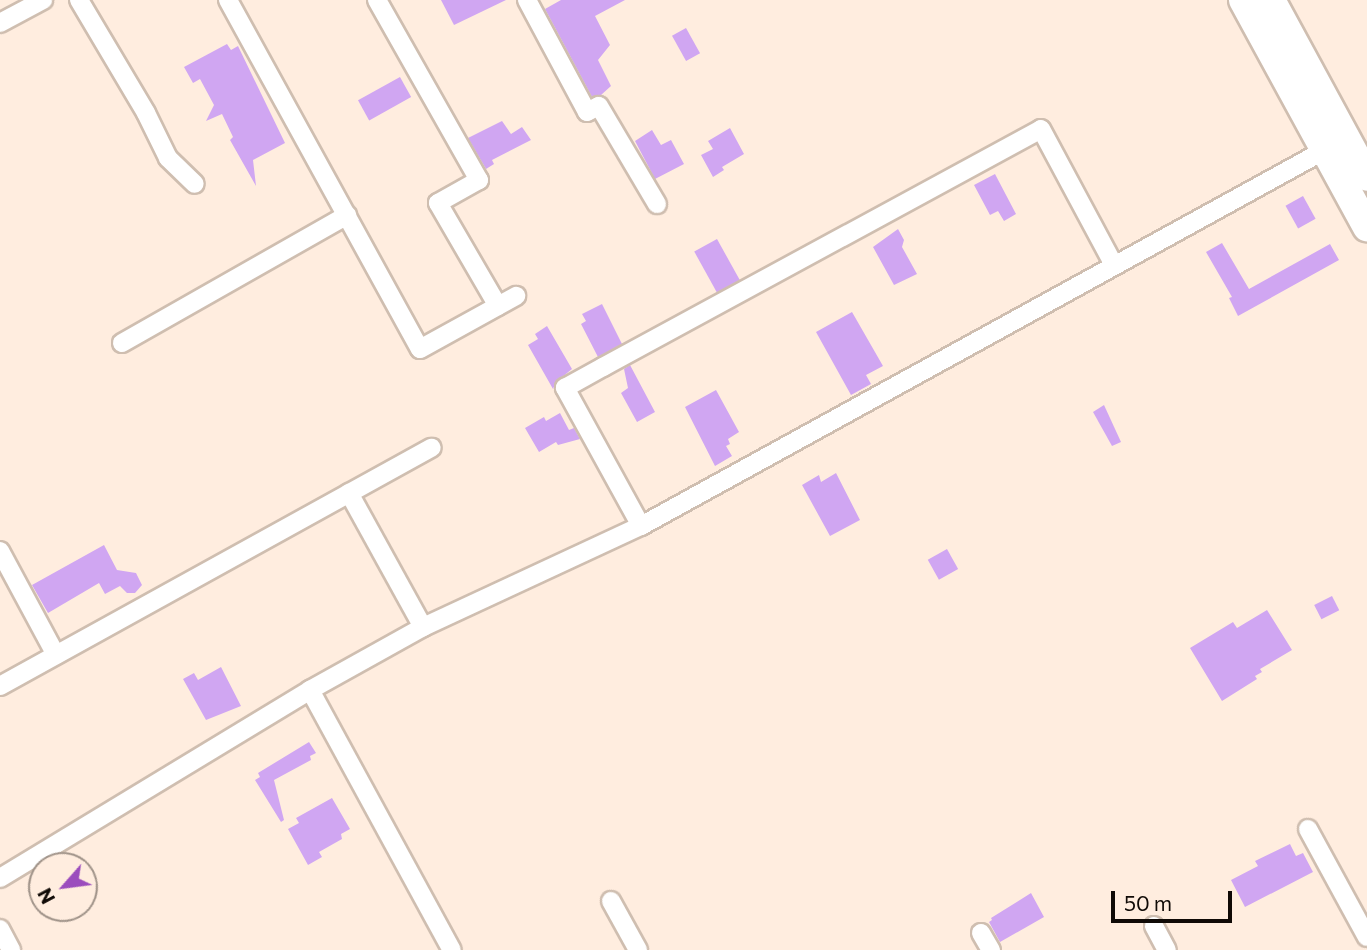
<!DOCTYPE html>
<html>
<head>
<meta charset="utf-8">
<style>
  body { margin:0 }
  #map { position:relative; width:1367px; height:950px; overflow:hidden; background:#ffeddf; font-family:Commissioner,sans-serif }
  div>[style] { position:absolute }
  [style*='--x'] { left:calc(var(--x)*1px); top:calc(var(--y)*1px); width:calc(var(--w)*1px); rotate:calc(var(--a)*1deg) }
  .building>* { inset:0; background:#d0a6f2; transform-origin:0 0 }
  .roads { filter:drop-shadow(2px 0 #cfbeb0) drop-shadow(-2px 0 #cfbeb0) drop-shadow(0 2px #cfbeb0) drop-shadow(0 -2px #cfbeb0) }
  .minor>* { height:18px; margin:-9px; padding:0 9px; transform-origin:9px; border-radius:9px; background:#fff }
  .primary>* { height:28px; margin:-14px; padding:0 14px; transform-origin:14px; border-radius:14px; background:#fff }
  span { translate:-50% -50%; white-space:nowrap; text-align:center; line-height:1.15; -webkit-text-stroke:5px #ffeddf; paint-order:stroke }
  .north { position:absolute; left:28px; top:852px; width:70px; height:70px; box-sizing:border-box; background:#ffeddf; border:2px solid #9f9288; border-radius:50%; rotate:242deg; font-size:19px; font-weight:700; line-height:28px; text-align:center; color:#100a06 }
  .north::after { content:''; display:block; margin:auto; width:24px; height:32px; background:#9b4cbd; clip-path:polygon(50% 0,100% 100%,50% 72%,0 100%) }
  .scale { position:absolute; left:1111px; top:891px; width:121px; height:32px; box-sizing:border-box; border:4px solid #100a06; border-top:0; padding-left:9px; font-size:21px; line-height:24px; white-space:nowrap; color:#100a06; -webkit-text-stroke:5px #ffeddf; paint-order:stroke }
</style>
</head>
<body>
<div id="map">
  <div class="building">
    <i style="clip-path:polygon(441px 0,506px 0,454px 25px)"></i>
    <i style="clip-path:polygon(561px 0,625px 0,595px 16px,610px 45px,598px 60px,611px 86px,601px 95px,592px 97px,545px 9px)"></i>
    <i style="left:686px;top:28px;width:29px;height:16px;rotate:61deg"></i>
    <i style="clip-path:polygon(227px 44px,231px 50px,238px 46px,285px 143px,253px 160px,256px 186px,230px 140px,233px 137px,222px 114px,206px 121px,214px 105px,200px 79px,193px 83px,184px 67px)"></i>
    <i style="left:400px;top:77px;width:23px;height:48px;rotate:61deg"></i>
    <i style="clip-path:polygon(502px 121px,511px 134px,522px 127px,531px 140px,492px 160px,494px 164px,486px 169px,468px 138px)"></i>
    <i style="clip-path:polygon(730px 128px,744px 154px,722px 167px,724px 170px,713px 177px,701px 155px,713px 149px,708px 141px)"></i>
    <i style="clip-path:polygon(652px 130px,661px 145px,671px 140px,684px 164px,655px 179px,635px 141px)"></i>
    <i style="clip-path:polygon(995px 174px,1016px 214px,1004px 221px,998px 211px,990px 215px,974px 185px)"></i>
    <i style="left:1303px;top:196px;width:26px;height:20px;rotate:61deg"></i>
    <i style="clip-path:polygon(898px 229px,904px 240px,902px 247px,917px 274px,894px 285px,873px 247px)"></i>
    <i style="left:717px;top:239px;width:47px;height:26px;rotate:61deg"></i>
    <i style="clip-path:polygon(1222px 243px,1249px 289px,1330px 244px,1339px 260px,1238px 316px,1229px 298px,1232px 297px,1206px 252px)"></i>
    <i style="clip-path:polygon(602px 304px,622px 344px,598px 357px,581px 324px,586px 321px,582px 314px)"></i>
    <i style="clip-path:polygon(852px 312px,883px 366px,866px 375px,871px 384px,851px 395px,816px 332px)"></i>
    <i style="clip-path:polygon(547px 326px,572px 369px,556px 382px,553px 389px,528px 345px,538px 339px,535px 334px)"></i>
    <i style="clip-path:polygon(630px 365px,655px 412px,637px 422px,621px 393px,628px 388px,624px 369px)"></i>
    <i style="clip-path:polygon(716px 390px,739px 432px,728px 439px,730px 444px,726px 446px,732px 456px,715px 466px,685px 407px)"></i>
    <i style="clip-path:polygon(1104px 405px,1121px 442px,1112px 446px,1093px 412px)"></i>
    <i style="clip-path:polygon(560px 413px,569px 430px,574px 428px,580px 439px,558px 445px,556px 442px,539px 452px,525px 428px,544px 417px,546px 421px)"></i>
    <i style="clip-path:polygon(836px 473px,860px 520px,830px 536px,802px 485px,819px 475px,821px 482px)"></i>
    <i style="clip-path:polygon(104px 545px,117px 570px,136px 573px,142px 585px,135px 593px,127px 593px,120px 586px,105px 594px,99px 583px,48px 613px,32px 585px)"></i>
    <i style="left:947px;top:549px;width:23px;height:22px;rotate:61deg"></i>
    <i style="left:1332px;top:596px;width:16px;height:20px;rotate:63deg"></i>
    <i style="clip-path:polygon(1267px 610px,1292px 650px,1260px 669px,1262px 672px,1255px 676px,1257px 679px,1222px 701px,1190px 648px,1233px 622px,1237px 628px)"></i>
    <i style="clip-path:polygon(221px 667px,241px 706px,206px 720px,183px 679px,194px 673px,198px 680px)"></i>
    <i style="clip-path:polygon(309px 742px,316px 753px,310px 756px,311px 760px,274px 780px,284px 820px,281px 822px,255px 780px,260px 777px,258px 773px)"></i>
    <i style="clip-path:polygon(332px 798px,350px 829px,341px 834px,342px 839px,319px 852px,322px 857px,308px 865px,288px 829px,299px 823px,296px 818px)"></i>
    <i style="clip-path:polygon(1290px 844px,1296px 856px,1303px 853px,1313px 872px,1245px 907px,1231px 880px,1258px 866px,1255px 861px)"></i>
    <i style="clip-path:polygon(1031px 893px,1044px 917px,1000px 942px,989px 922px,992px 920px,991px 918px)"></i>
  </div>
  <div class="roads">
    <div class="minor">
      <i style="--x:79;--y:0;--w:131;--a:59.3"></i>
      <i style="--x:146;--y:113;--w:50;--a:63.9"></i>
      <i style="--x:168;--y:158;--w:37;--a:44"></i>
      <i style="--x:228;--y:0;--w:398;--a:61.2"></i>
      <i style="--x:420;--y:349;--w:110;--a:-28.9"></i>
      <i style="--x:377;--y:0;--w:207;--a:60.5"></i>
      <i style="--x:479;--y:180;--w:47;--a:150.7"></i>
      <i style="--x:438;--y:203;--w:119;--a:59.8"></i>
      <i style="--x:527;--y:0;--w:127;--a:61.8"></i>
      <i style="--x:587;--y:112;--w:13;--a:-27"></i>
      <i style="--x:599;--y:106;--w:114;--a:59.4"></i>
      <i style="--x:0;--y:23;--w:49;--a:-28.1"></i>
      <i style="--x:122;--y:343;--w:259;--a:-29.6"></i>
      <i style="--x:349;--y:493;--w:153;--a:61.1"></i>
      <i style="--x:641;--y:526;--w:158;--a:-118.8"></i>
      <i style="--x:565;--y:388;--w:43;--a:-28.9"></i>
      <i style="--x:603;--y:367;--w:498;--a:-28.5"></i>
      <i style="--x:1041;--y:129;--w:154;--a:61.8"></i>
      <i style="--x:0;--y:551;--w:118;--a:61.7"></i>
      <i style="--x:0;--y:686;--w:493;--a:-28.9"></i>
      <i style="--x:310;--y:690;--w:296;--a:61.4"></i>
      <i style="--x:1308;--y:829;--w:123;--a:61.4"></i>
      <i style="--x:0;--y:878;--w:363;--a:-31.2"></i>
      <i style="--x:310;--y:690;--w:129;--a:-29.1"></i>
      <i style="--x:423;--y:627;--w:240;--a:-24.9"></i>
      <i style="--x:641;--y:526;--w:781;--a:-28.8"></i>
      <i style="--x:611;--y:901;--w:56;--a:61.1"></i>
      <i style="--x:1154;--y:926;--w:27;--a:62"></i>
      <i style="--x:0;--y:929;--w:24;--a:62"></i>
      <i style="--x:981;--y:933;--w:20;--a:60"></i>
    </div>
    <div class="primary">
      <i style="--x:1243;--y:0;--w:259;--a:61.4"></i>
      <i style="--x:1271;--y:0;--w:201;--a:61.5"></i>
    </div>
  </div>
  <div class="north">N</div>
  <div class="scale">50 m</div>
</div>
</body>
</html>
